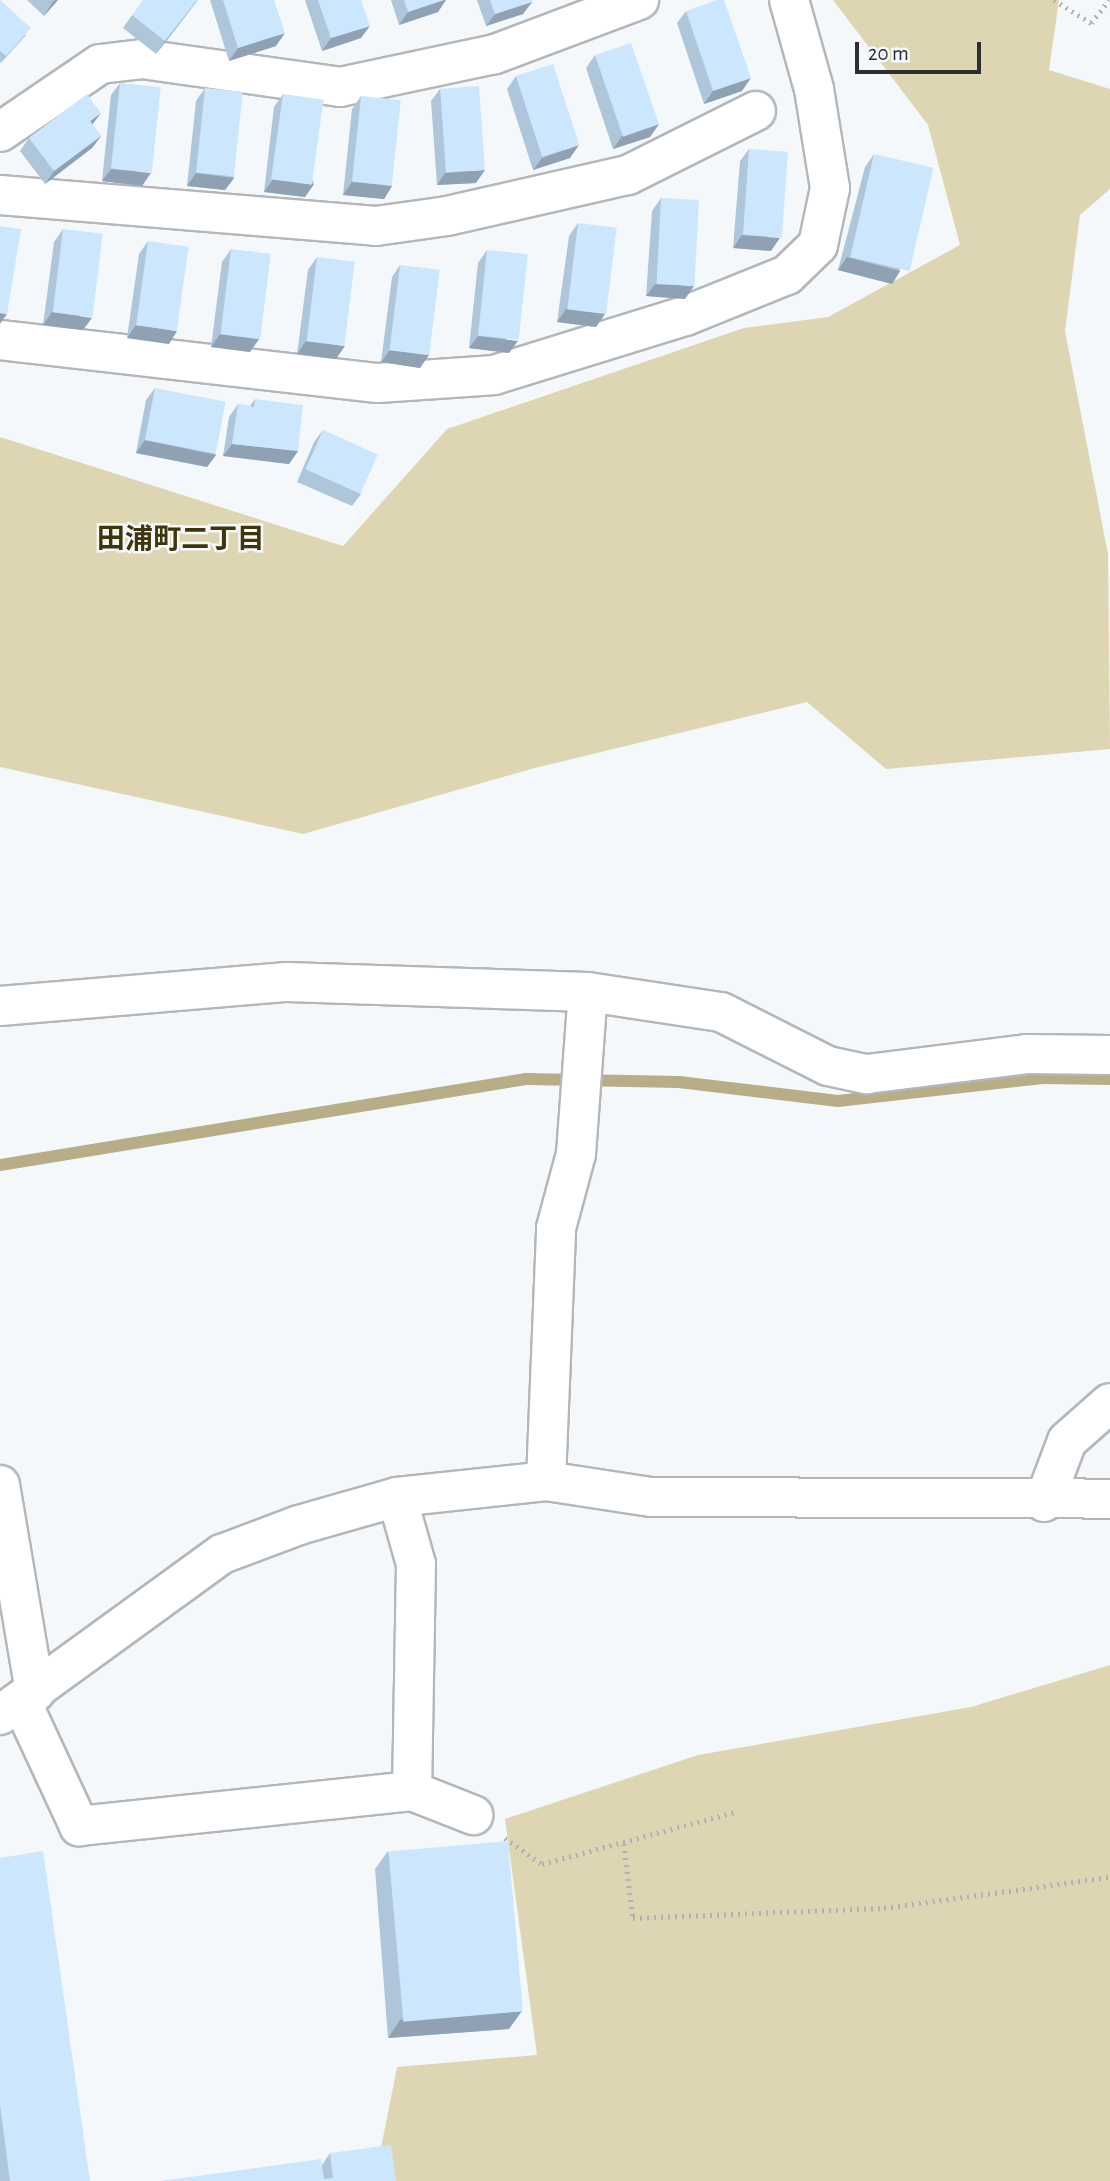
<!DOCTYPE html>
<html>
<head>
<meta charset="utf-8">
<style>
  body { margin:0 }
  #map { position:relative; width:1110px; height:2181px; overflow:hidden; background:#f5f8fb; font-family:"Alegreya Sans","Noto Sans JP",sans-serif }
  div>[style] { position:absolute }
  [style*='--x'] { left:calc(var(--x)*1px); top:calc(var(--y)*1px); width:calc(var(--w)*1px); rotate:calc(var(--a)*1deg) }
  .green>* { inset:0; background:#ded6b2 }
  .stream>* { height:12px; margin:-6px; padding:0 6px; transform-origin:6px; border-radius:6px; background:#b7ae87 }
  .path>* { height:4.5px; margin-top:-2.25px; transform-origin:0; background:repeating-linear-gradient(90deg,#b0b2b4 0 2px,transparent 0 7px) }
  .roads { filter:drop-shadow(2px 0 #b4b7ba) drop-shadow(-2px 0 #b4b7ba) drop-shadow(0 2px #b4b7ba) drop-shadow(0 -2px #b4b7ba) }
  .minor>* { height:38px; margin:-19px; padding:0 19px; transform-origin:19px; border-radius:19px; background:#fff }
  .wall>* { inset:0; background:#afc6da }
  .shaded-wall>* { inset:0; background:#8fa1b2 }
  .building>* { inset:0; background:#cce6fe; transform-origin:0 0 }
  span { translate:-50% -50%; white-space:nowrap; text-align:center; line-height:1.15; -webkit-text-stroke:5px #f5f8fb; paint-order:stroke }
  .neighbourhood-label { font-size:28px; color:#3e350b; font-weight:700 }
  .scale { position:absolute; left:855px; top:42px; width:126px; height:32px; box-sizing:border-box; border:4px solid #2d2e2f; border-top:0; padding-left:9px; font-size:21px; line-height:24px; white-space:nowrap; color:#2d2e2f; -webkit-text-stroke:5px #f5f8fb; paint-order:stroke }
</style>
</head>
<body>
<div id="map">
  <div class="green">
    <i style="clip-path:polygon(833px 0,1059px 0,1049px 70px,1110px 89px,1110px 189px,1080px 215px,1065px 331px,1108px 554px,1110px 749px,886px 769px,807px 702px,535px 768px,303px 834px,0 767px,0 437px,343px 546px,447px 429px,744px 328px,828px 317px,960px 245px,928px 125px)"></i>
    <i style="clip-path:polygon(1110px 1665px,1110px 2181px,381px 2181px,378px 2163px,397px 2067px,537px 2055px,505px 1819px,698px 1755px,971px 1707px)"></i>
  </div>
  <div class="stream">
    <i style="--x:0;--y:1165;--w:533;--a:-9.29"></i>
    <i style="--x:526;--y:1079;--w:153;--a:1.1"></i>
    <i style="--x:679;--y:1082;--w:160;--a:6.8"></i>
    <i style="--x:838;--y:1101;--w:206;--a:-6.4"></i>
    <i style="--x:1043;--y:1078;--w:67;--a:0.9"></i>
  </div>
  <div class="path">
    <i style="--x:1054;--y:0;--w:44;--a:31.9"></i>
    <i style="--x:1091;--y:23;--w:29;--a:-52"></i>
    <i style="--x:505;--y:1838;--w:45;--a:35.1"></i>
    <i style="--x:542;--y:1864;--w:203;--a:-15.1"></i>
    <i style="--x:624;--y:1844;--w:75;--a:83.1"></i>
    <i style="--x:633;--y:1918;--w:251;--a:-2.3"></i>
    <i style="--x:884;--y:1908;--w:228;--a:-7.8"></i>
  </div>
  <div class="roads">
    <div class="minor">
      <i style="--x:0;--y:132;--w:121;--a:-34.2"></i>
      <i style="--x:100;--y:64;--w:42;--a:-6.8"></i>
      <i style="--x:142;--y:59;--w:200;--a:8"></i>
      <i style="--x:340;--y:87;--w:158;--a:-12"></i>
      <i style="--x:495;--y:54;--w:154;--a:-20.6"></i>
      <i style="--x:0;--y:195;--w:377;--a:4.7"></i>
      <i style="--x:376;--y:226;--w:72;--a:-8"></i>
      <i style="--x:447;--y:216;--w:186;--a:-12.8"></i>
      <i style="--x:628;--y:175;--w:143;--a:-26.6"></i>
      <i style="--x:0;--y:340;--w:380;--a:6.5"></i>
      <i style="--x:378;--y:383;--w:116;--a:-3.9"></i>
      <i style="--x:494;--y:375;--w:200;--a:-17.2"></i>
      <i style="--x:685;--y:316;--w:110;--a:-21.9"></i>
      <i style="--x:787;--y:275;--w:43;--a:-44.1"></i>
      <i style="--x:818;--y:245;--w:58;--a:-78.1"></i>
      <i style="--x:830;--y:188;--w:100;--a:-99.2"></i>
      <i style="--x:814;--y:89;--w:92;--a:-105.7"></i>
      <i style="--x:0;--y:1006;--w:288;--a:-4.8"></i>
      <i style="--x:287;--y:982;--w:301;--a:1.9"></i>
      <i style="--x:588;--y:992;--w:134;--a:8.6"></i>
      <i style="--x:721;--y:1012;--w:120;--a:26.8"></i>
      <i style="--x:828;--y:1066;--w:40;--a:12"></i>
      <i style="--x:867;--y:1074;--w:161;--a:-7.1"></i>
      <i style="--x:1027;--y:1054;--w:83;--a:0.7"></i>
      <i style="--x:546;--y:1481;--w:253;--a:-87.7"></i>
      <i style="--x:556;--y:1228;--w:77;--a:-74.9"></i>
      <i style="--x:576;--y:1154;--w:162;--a:-85.8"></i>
      <i style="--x:0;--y:1485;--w:210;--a:80.4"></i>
      <i style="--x:397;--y:1497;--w:70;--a:74.2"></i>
      <i style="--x:416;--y:1564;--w:227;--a:91"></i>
      <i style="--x:412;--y:1791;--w:66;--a:21.5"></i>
      <i style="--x:1044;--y:1502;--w:65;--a:-69.3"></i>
      <i style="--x:1067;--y:1441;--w:57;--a:-41.5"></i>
      <i style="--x:22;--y:1703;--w:136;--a:65.1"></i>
      <i style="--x:79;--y:1826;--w:335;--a:-6"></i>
      <i style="--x:0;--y:1715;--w:274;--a:-36"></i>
      <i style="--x:222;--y:1554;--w:82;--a:-20.6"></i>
      <i style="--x:299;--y:1525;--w:102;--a:-15.9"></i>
      <i style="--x:397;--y:1497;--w:150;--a:-6.1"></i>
      <i style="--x:546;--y:1481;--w:106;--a:8.7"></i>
      <i style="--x:651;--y:1497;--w:459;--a:0.2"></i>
    </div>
  </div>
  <div class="wall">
    <i style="clip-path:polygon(0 0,26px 35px,1px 63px,0 62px)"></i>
    <i style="clip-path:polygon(27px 0,58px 0,44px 16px)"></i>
    <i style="clip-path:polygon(198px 0,156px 54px,123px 28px,132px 15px)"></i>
    <i style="clip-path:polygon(210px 0,274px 0,276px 46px,229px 61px)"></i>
    <i style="clip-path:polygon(305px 0,361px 0,361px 38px,322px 51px)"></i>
    <i style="clip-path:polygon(391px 0,444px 0,438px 12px,399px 25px)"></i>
    <i style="clip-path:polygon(477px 0,532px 0,532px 2px,523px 14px,486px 26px)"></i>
    <i style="clip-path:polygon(686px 11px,742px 91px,704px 104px,677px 23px)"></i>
    <i style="clip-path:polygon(595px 55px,659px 124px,650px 137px,613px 149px,586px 68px)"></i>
    <i style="clip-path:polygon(516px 76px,570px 158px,533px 170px,507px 89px)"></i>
    <i style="clip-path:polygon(120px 83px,142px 186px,102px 181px,111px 95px)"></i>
    <i style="clip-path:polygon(205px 88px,234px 178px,225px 190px,187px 186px,196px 101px)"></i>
    <i style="clip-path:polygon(440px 89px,476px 183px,437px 185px,431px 101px)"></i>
    <i style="clip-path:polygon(283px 94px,314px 184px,305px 197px,264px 192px,274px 107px)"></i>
    <i style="clip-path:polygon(361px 96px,392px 186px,384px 199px,343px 195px,352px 109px)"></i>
    <i style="clip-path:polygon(92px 125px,101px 136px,92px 148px,45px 184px,20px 151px,29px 138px)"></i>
    <i style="clip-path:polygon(749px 149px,771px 251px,733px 248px,740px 161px)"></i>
    <i style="clip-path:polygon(874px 154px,900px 271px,892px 284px,838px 270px,865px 167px)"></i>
    <i style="clip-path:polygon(661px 198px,685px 299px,646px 296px,652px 211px)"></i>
    <i style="clip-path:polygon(578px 223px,605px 314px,596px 327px,557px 322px,569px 236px)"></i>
    <i style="clip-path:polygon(63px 229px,83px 330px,43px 325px,54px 242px)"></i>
    <i style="clip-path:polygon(148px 241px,169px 344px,127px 338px,139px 254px)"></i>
    <i style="clip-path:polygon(231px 249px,259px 339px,250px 352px,211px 347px,222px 262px)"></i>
    <i style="clip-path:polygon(487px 250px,509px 353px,469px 348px,478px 263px)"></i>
    <i style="clip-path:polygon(317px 257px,336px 359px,297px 354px,308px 270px)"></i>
    <i style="clip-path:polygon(400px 265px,420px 368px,381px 362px,392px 277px)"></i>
    <i style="clip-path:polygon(155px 388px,216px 455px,207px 467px,136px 453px,146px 400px)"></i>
    <i style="clip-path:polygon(255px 399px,298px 451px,289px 464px,223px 456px,229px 417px,238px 404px,250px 406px)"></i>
    <i style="clip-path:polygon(323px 430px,361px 494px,352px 506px,297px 482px,314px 442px)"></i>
    <i style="clip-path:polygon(388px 1851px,509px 2029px,388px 2038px,375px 1869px)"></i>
    <i style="clip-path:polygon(0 1858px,90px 2181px,0 2181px)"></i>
    <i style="clip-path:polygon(330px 2153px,396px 2181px,161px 2181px,322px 2165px)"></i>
  </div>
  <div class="shaded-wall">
    <i style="clip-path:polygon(55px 0,58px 0,44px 16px,52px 3px)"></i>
    <i style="clip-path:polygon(198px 0,156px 54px,165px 41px)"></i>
    <i style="clip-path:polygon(444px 0,446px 0,438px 12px,399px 25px,408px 12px)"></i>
    <i style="clip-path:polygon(532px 2px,523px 14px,486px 26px,495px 14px)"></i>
    <i style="clip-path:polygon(370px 26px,361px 38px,322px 51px,331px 38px)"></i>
    <i style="clip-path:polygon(285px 33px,276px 46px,229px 61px,238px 48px)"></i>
    <i style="clip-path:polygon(751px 78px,742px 91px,704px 104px,713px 91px)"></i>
    <i style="clip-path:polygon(101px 113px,92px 125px,90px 121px)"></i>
    <i style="clip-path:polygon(659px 124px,650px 137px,613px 149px,622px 136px)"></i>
    <i style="clip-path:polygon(101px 136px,92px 148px,45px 184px,54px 171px)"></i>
    <i style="clip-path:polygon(579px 145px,570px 158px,533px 170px,542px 158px)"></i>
    <i style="clip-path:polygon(111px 169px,151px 173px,142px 186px,102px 181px)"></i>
    <i style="clip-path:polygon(485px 170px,476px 183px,437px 185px,445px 173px)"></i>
    <i style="clip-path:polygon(196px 173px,234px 178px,225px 190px,187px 186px)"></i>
    <i style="clip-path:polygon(273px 179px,314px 184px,305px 197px,264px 192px)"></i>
    <i style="clip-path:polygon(352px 182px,392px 186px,384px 199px,343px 195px)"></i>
    <i style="clip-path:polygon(742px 235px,780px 238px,771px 251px,733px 248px)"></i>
    <i style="clip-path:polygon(847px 257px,900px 271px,892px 284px,838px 270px)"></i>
    <i style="clip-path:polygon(655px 284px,694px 286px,685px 299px,646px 296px)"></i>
    <i style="clip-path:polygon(566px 309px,605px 314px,596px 327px,557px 322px)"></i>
    <i style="clip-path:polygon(52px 312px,92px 318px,83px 330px,43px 325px)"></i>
    <i style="clip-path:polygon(0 313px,7px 314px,0 324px)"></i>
    <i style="clip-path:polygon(136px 325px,177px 331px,169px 344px,127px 338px)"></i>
    <i style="clip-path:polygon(220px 334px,259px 339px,250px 352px,211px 347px)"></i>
    <i style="clip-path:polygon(478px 336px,518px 341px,509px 353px,469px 348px)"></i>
    <i style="clip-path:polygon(306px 341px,345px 346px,336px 359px,297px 354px)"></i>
    <i style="clip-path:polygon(390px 350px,429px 355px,420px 368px,381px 362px)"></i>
    <i style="clip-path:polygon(145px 440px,216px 455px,207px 467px,136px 453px)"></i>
    <i style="clip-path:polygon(232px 444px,298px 451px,289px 464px,223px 456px)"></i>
    <i style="clip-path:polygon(522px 2011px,509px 2029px,388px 2038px,400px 2020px)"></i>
  </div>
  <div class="building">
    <i style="clip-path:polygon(0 0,31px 28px,6px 56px,0 51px)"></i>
    <i style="clip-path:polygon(143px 0,197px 0,165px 41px,132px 15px)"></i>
    <i style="clip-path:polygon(223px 0,274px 0,285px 33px,238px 48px)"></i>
    <i style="clip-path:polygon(318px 0,361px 0,370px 26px,331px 38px)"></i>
    <i style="clip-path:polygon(404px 0,444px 0,408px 12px)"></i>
    <i style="clip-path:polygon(490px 0,532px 0,532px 2px,495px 14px)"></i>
    <i style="clip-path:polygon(717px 0,724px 0,751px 78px,713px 91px,686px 11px)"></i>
    <i style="left:631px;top:43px;width:86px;height:38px;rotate:71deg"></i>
    <i style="left:553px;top:64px;width:85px;height:39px;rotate:72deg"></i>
    <i style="left:120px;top:83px;width:41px;height:86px;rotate:6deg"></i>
    <i style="left:479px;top:86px;width:84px;height:39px;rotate:86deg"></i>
    <i style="left:205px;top:88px;width:38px;height:85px;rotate:6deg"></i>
    <i style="clip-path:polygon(87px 94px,101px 113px,90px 121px,101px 136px,54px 171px,29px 138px)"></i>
    <i style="left:283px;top:94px;width:41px;height:86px;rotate:8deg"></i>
    <i style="left:361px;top:96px;width:40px;height:86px;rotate:6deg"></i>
    <i style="left:749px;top:149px;width:39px;height:86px;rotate:4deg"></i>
    <i style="left:874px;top:154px;width:61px;height:106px;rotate:13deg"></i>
    <i style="left:661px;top:198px;width:38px;height:86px;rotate:3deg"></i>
    <i style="left:578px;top:223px;width:39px;height:87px;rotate:7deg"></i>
    <i style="clip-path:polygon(0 226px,21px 229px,7px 314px,0 313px)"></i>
    <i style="left:63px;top:229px;width:40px;height:84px;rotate:7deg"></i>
    <i style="left:148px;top:241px;width:41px;height:85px;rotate:8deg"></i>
    <i style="left:231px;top:249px;width:40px;height:86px;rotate:7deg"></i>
    <i style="left:487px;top:250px;width:41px;height:86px;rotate:6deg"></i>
    <i style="left:317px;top:257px;width:38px;height:85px;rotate:7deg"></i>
    <i style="left:400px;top:265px;width:40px;height:86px;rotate:7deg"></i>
    <i style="left:155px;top:388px;width:72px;height:53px;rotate:11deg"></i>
    <i style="clip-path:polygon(255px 399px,303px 405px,298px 451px,232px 444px,238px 404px,254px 407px)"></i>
    <i style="left:323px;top:430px;width:60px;height:43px;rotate:24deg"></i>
    <i style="left:508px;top:1841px;width:171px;height:120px;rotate:85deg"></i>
    <i style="clip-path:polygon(43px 1851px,90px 2181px,10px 2181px,0 2105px,0 1858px)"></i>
    <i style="clip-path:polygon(391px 2145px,396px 2181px,161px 2181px,321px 2159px,324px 2179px,333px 2178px,330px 2153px)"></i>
  </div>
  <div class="neighbourhood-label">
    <span style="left:181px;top:540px">田浦町二丁目</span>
  </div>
  <div class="scale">20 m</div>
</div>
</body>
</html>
